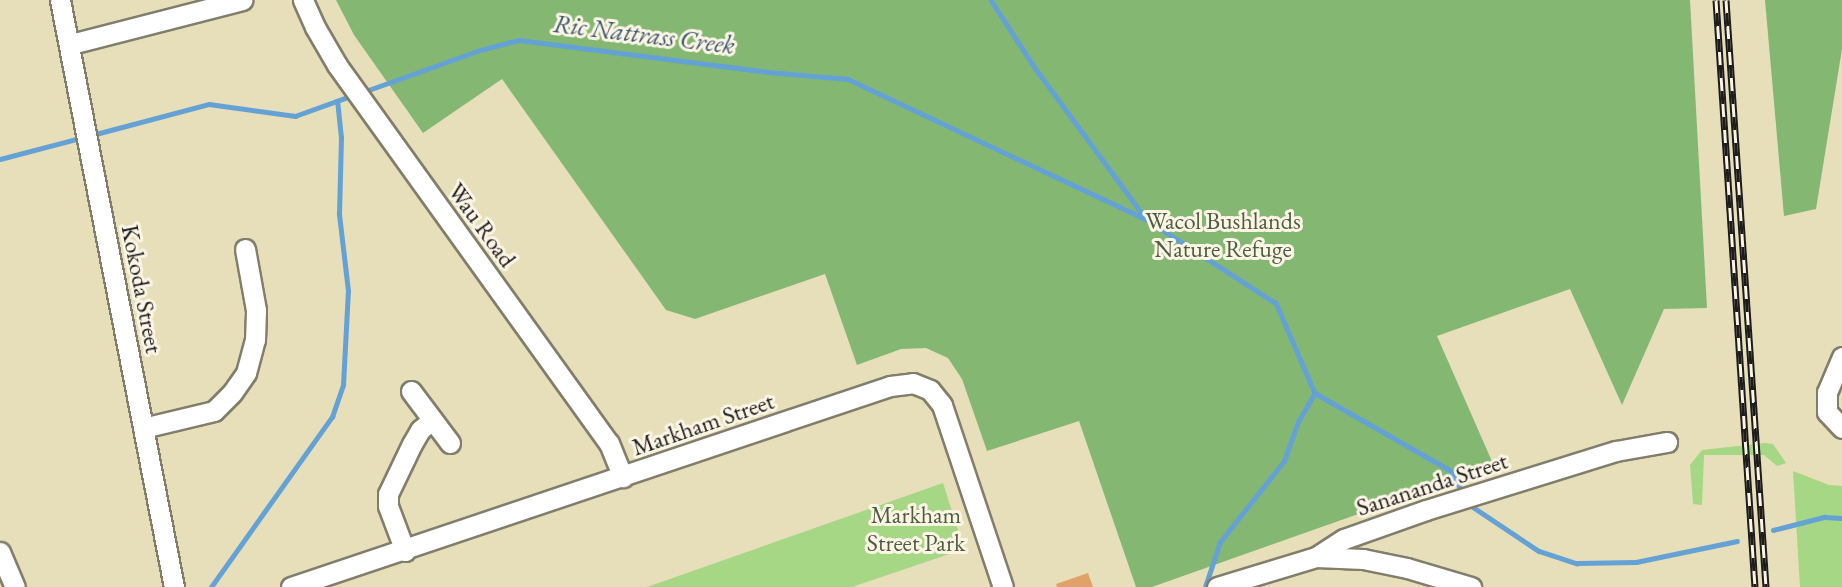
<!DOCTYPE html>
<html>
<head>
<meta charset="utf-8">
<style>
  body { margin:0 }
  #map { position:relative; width:1842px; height:587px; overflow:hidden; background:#e6dfba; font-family:"EB Garamond",serif }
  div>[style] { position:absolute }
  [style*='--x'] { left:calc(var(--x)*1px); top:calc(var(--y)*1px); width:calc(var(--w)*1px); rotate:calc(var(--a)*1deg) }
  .green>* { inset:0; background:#a5d785 }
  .forest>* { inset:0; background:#84b872 }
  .stream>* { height:4.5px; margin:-2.25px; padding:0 2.25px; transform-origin:2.25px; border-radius:2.25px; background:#64a1d5 }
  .building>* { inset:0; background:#e1a269 }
  .roads { filter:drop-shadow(2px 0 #817e6b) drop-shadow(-2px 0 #817e6b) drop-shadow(0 2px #817e6b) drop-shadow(0 -2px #817e6b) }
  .minor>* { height:19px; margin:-9.5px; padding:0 9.5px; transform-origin:9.5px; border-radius:9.5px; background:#fff }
  .rail>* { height:7px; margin-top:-3.5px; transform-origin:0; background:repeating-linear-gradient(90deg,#fcf5e5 0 13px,#1c1c1c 0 26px); box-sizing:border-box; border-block:2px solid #1c1c1c }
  span { translate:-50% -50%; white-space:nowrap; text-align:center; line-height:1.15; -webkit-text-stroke:6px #fcf5e5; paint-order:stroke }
  .park-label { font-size:24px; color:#4c5d41 }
  .street-label { font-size:24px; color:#1c1c1c }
  .water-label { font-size:26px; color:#3c586f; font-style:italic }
</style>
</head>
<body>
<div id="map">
  <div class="green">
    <i style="clip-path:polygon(1765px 443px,1773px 444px,1786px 463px,1777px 466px,1764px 455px,1704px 455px,1702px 505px,1693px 504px,1690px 465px,1702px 450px)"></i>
    <i style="clip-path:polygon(1793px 471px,1829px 485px,1842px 486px,1842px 587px,1800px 587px)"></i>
    <i style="clip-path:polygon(943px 483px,964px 549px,852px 587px,647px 587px)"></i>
  </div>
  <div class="forest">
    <i style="clip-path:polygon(336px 0,1690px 0,1707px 308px,1664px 309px,1622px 405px,1570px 289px,1437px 336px,1494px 466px,1152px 587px,1136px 587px,1079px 421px,987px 451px,962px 379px,948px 358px,926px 348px,901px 349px,857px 365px,825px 274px,695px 319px,666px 310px,502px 79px,423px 133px,354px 35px)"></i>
    <i style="clip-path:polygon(1765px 0,1842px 0,1842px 49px,1816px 209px,1784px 216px)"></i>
  </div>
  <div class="stream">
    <i style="--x:991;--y:0;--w:77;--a:57.1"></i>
    <i style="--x:1033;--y:65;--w:192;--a:53.7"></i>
    <i style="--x:1147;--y:220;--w:153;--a:32.8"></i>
    <i style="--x:1276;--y:303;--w:98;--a:66.6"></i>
    <i style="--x:1315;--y:393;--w:157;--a:29.8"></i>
    <i style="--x:1451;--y:471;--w:21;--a:62"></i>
    <i style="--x:363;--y:92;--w:124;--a:-19.7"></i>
    <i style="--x:480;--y:50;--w:40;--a:-14.4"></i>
    <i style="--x:519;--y:40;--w:251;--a:7.3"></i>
    <i style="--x:768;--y:72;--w:80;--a:5"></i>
    <i style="--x:848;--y:79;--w:331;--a:25.2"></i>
    <i style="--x:92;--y:135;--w:121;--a:-14.8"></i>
    <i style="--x:209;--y:104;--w:87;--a:7.9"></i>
    <i style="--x:295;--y:116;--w:59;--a:-19.7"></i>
    <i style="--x:0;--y:159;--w:83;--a:-14.7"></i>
    <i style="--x:1473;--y:507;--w:79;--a:33.7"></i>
    <i style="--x:1539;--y:551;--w:40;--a:18"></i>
    <i style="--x:1577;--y:563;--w:59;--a:-1"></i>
    <i style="--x:1636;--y:562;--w:103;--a:-11.7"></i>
    <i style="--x:1773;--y:530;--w:53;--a:-14.3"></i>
    <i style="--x:1824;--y:517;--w:18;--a:3"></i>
    <i style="--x:211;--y:587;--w:209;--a:-54.6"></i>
    <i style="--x:332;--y:417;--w:34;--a:-71"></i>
    <i style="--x:343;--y:385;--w:94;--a:-87"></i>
    <i style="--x:348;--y:291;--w:78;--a:-96.7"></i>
    <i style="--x:339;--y:214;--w:76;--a:-88.5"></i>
    <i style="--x:341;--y:138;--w:37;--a:-96"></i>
    <i style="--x:1205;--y:587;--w:47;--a:-71.6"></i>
    <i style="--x:1220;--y:542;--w:103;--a:-51.7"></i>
    <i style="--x:1284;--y:461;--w:41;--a:-70.3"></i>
    <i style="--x:1298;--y:422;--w:34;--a:-60"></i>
  </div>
  <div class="building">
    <i style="clip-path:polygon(1088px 573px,1093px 587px,1057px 587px,1056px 584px)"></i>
  </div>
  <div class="roads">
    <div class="minor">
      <i style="--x:60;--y:0;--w:598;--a:79.01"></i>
      <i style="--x:303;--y:0;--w:30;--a:66"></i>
      <i style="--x:315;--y:27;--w:44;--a:59.9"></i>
      <i style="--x:337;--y:65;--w:466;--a:54.3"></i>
      <i style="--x:609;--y:443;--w:37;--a:68"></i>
      <i style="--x:71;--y:44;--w:177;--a:-14.4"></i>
      <i style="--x:1842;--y:357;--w:38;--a:113"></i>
      <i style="--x:1827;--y:392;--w:20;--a:90"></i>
      <i style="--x:1827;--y:412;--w:22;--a:47"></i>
      <i style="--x:411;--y:391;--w:65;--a:53.1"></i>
      <i style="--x:143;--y:428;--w:73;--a:-13.5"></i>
      <i style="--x:214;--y:411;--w:25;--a:-45"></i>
      <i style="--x:232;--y:393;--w:24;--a:-55"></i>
      <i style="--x:246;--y:373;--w:34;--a:-75"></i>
      <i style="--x:255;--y:340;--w:30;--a:-88"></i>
      <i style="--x:256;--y:310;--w:62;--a:-100.2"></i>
      <i style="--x:405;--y:551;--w:48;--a:-110.7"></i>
      <i style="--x:388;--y:506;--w:12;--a:-90"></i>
      <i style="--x:388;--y:494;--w:55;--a:-64.4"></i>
      <i style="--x:412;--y:444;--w:16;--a:-60"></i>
      <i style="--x:420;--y:430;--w:16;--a:-40"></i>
      <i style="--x:0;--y:552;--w:38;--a:67"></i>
      <i style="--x:1316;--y:557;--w:47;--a:2.4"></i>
      <i style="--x:1363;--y:559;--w:45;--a:11.6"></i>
      <i style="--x:1407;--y:568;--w:67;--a:16.5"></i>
      <i style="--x:291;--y:587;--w:632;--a:-18.55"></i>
      <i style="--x:890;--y:386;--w:23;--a:-7"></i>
      <i style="--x:913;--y:383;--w:18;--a:22"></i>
      <i style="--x:930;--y:390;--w:19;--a:51"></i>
      <i style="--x:942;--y:405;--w:192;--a:71.5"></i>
      <i style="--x:1217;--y:587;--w:103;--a:-16.9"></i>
      <i style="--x:1316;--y:557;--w:33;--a:-33"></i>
      <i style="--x:1344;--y:539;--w:87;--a:-19.5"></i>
      <i style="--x:1426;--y:510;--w:199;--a:-17.3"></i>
      <i style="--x:1616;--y:451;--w:52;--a:-10"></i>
    </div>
  </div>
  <div class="rail">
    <i style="--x:1716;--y:0;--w:588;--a:86.2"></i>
    <i style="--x:1726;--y:0;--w:588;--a:86.1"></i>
  </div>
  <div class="park-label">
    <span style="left:1223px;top:235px">Wacol Bushlands<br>Nature Refuge</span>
    <span style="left:916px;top:529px">Markham<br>Street Park</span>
  </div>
  <div class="street-label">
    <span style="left:482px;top:225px;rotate:54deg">Wau Road</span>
    <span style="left:142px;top:289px;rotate:79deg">Kokoda Street</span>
    <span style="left:703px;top:424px;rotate:-19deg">Markham Street</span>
    <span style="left:1432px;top:484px;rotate:-18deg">Sanananda Street</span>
  </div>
  <div class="water-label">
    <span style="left:644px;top:35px;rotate:7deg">Ric Nattrass Creek</span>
  </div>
</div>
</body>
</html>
